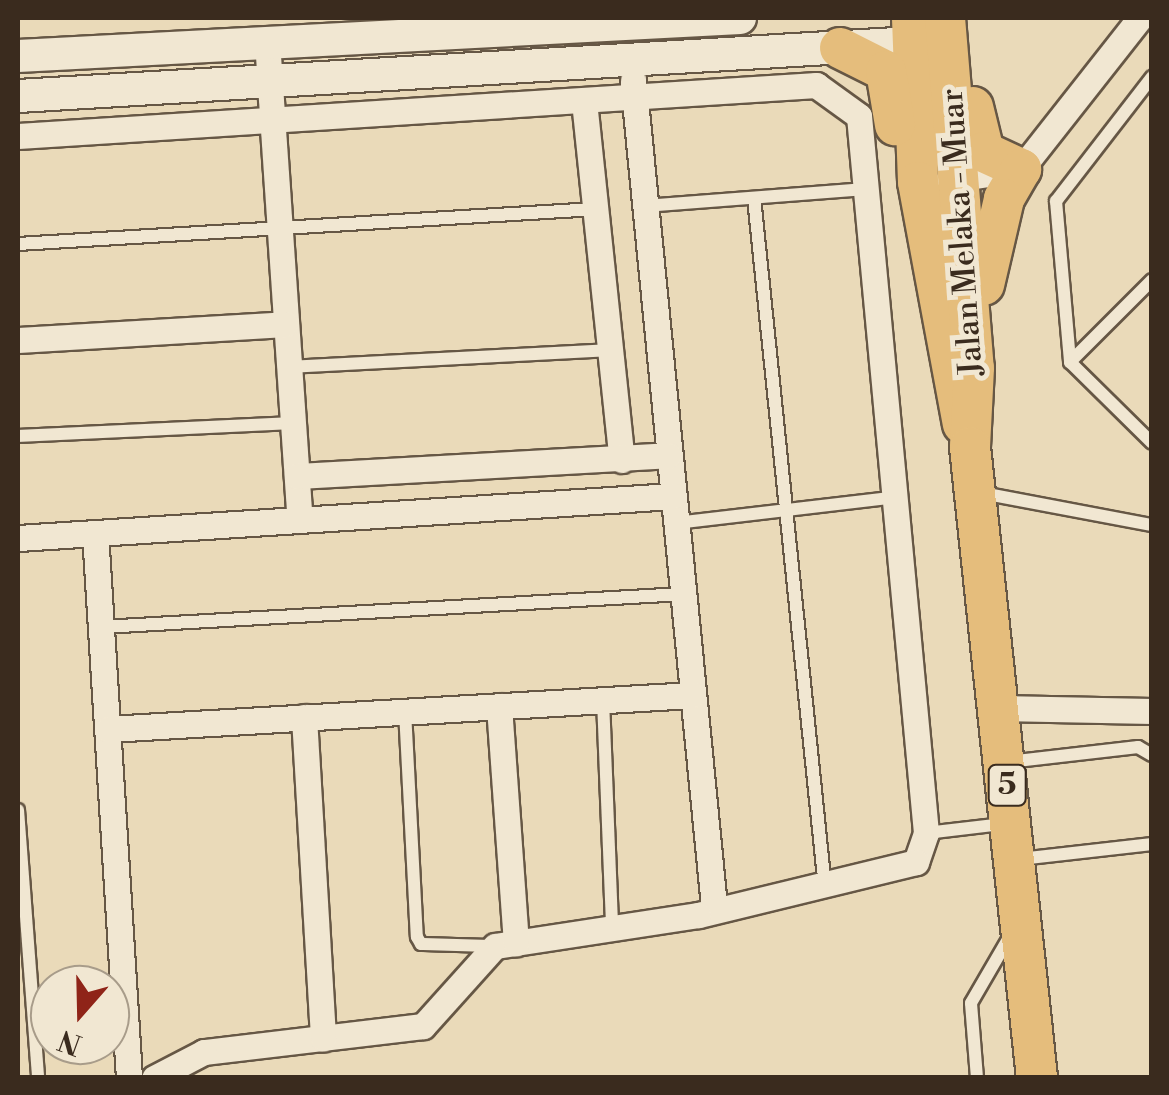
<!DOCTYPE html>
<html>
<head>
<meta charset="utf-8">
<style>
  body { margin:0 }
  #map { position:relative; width:1169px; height:1095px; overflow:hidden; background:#eadab9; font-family:"Libre Bodoni",serif }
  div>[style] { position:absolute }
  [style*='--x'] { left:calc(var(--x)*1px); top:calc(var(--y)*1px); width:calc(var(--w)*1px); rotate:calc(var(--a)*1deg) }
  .roads { filter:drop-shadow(2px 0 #665745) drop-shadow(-2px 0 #665745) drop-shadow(0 2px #665745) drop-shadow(0 -2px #665745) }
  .service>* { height:12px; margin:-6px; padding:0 6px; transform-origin:6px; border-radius:6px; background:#f1e7d2 }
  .minor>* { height:25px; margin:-12.5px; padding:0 12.5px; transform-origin:12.5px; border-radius:12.5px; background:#f1e7d2 }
  .tertiary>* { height:32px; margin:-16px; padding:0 16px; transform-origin:16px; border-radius:16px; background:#f1e7d2 }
  .primary>* { height:40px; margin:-20px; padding:0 20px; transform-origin:20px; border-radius:20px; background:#e5bd7c }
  span { translate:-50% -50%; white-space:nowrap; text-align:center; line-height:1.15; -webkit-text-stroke:10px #f1e7d2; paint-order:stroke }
  .shield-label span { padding:2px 8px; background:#f1e7d2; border:2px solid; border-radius:8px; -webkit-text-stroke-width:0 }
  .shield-label { font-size:30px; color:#3a2b1e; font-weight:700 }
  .street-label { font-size:32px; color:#3a2b1e }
  .frame { position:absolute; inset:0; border:20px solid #3a2b1e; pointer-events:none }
  .north { position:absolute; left:30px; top:965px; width:100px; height:100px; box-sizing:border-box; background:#f1e7d2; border:2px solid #a89c8a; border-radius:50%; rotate:200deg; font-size:28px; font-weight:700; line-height:40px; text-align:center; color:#3a2b1e }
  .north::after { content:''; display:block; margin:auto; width:35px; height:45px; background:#8f2418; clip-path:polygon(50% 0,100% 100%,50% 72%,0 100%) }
</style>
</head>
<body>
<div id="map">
  <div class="roads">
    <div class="service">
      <i style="--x:1152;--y:77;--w:157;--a:127.7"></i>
      <i style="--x:1056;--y:201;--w:162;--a:85"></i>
      <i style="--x:1070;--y:362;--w:115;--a:44.6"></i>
      <i style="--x:754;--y:198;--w:693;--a:84.12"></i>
      <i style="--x:644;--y:206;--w:223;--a:-4.4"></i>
      <i style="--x:18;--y:244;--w:579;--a:-3.47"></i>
      <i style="--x:1070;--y:362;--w:116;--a:-45"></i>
      <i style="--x:289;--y:367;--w:322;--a:-3"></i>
      <i style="--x:18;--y:436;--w:275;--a:-2.7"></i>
      <i style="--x:982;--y:493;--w:173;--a:10.7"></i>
      <i style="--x:676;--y:523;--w:222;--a:-6.7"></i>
      <i style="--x:102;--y:627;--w:582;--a:-3.25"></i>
      <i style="--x:603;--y:700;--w:229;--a:87.7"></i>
      <i style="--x:405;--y:711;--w:226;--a:87"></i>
      <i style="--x:417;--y:937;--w:8;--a:60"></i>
      <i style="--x:421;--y:944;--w:71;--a:1.6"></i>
      <i style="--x:1008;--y:762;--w:131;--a:-6.6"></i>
      <i style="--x:1138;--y:747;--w:16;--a:30"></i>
      <i style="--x:18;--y:810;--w:269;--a:85.7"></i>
      <i style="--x:926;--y:833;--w:78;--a:-6.7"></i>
      <i style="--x:1020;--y:859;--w:133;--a:-6.5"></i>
      <i style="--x:977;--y:1078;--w:75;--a:-94.6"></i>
      <i style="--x:971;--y:1003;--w:78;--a:-59.8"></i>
    </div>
    <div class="minor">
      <i style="--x:267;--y:41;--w:480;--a:86.1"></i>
      <i style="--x:633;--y:80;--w:830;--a:84.4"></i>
      <i style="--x:584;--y:101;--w:361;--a:84"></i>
      <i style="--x:18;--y:136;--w:800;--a:-3.66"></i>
      <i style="--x:816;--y:85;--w:53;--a:35.8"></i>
      <i style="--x:859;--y:116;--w:720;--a:84.66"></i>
      <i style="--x:926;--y:833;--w:31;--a:109"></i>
      <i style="--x:916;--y:862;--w:224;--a:166.3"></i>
      <i style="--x:698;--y:915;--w:205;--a:171.3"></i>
      <i style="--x:495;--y:946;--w:108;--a:132"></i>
      <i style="--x:423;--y:1026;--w:221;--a:173.2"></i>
      <i style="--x:204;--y:1052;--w:56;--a:152.5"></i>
      <i style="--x:948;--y:180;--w:74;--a:-8.6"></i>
      <i style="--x:1021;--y:169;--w:192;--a:-51.8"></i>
      <i style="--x:18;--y:340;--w:268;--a:-3.4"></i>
      <i style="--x:297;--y:476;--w:372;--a:-3.2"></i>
      <i style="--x:95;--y:533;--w:546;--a:86.43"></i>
      <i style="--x:18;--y:538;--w:656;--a:-3.67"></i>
      <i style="--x:499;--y:706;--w:238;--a:85.9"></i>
      <i style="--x:999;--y:708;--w:153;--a:1.1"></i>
      <i style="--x:304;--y:717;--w:322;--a:86.6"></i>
      <i style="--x:108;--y:729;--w:586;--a:-3.33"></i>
    </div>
    <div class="tertiary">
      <i style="--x:18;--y:56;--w:723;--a:-3.01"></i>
      <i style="--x:18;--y:96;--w:898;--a:-3.39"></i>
      <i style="--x:914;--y:43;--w:20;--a:-41"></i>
    </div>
    <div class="primary">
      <i style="--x:912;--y:18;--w:164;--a:87.9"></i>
      <i style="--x:918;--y:182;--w:246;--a:79.5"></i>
      <i style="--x:945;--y:18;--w:351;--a:85.3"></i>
      <i style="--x:974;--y:368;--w:79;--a:92.9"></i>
      <i style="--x:970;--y:447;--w:635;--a:83.94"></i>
      <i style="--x:840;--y:48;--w:51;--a:26.6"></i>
      <i style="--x:886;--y:71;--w:55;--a:80.5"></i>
      <i style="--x:973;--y:107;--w:46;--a:76.3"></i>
      <i style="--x:984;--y:152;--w:41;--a:24.7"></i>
      <i style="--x:1021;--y:169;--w:34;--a:120"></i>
      <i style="--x:1004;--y:199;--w:88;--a:103.1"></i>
    </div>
  </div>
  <div class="shield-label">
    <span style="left:1007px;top:785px">5</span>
  </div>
  <div class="street-label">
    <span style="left:962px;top:232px;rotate:-94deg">Jalan Melaka - Muar</span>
  </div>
  <div class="frame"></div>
  <div class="north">N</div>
</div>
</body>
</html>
